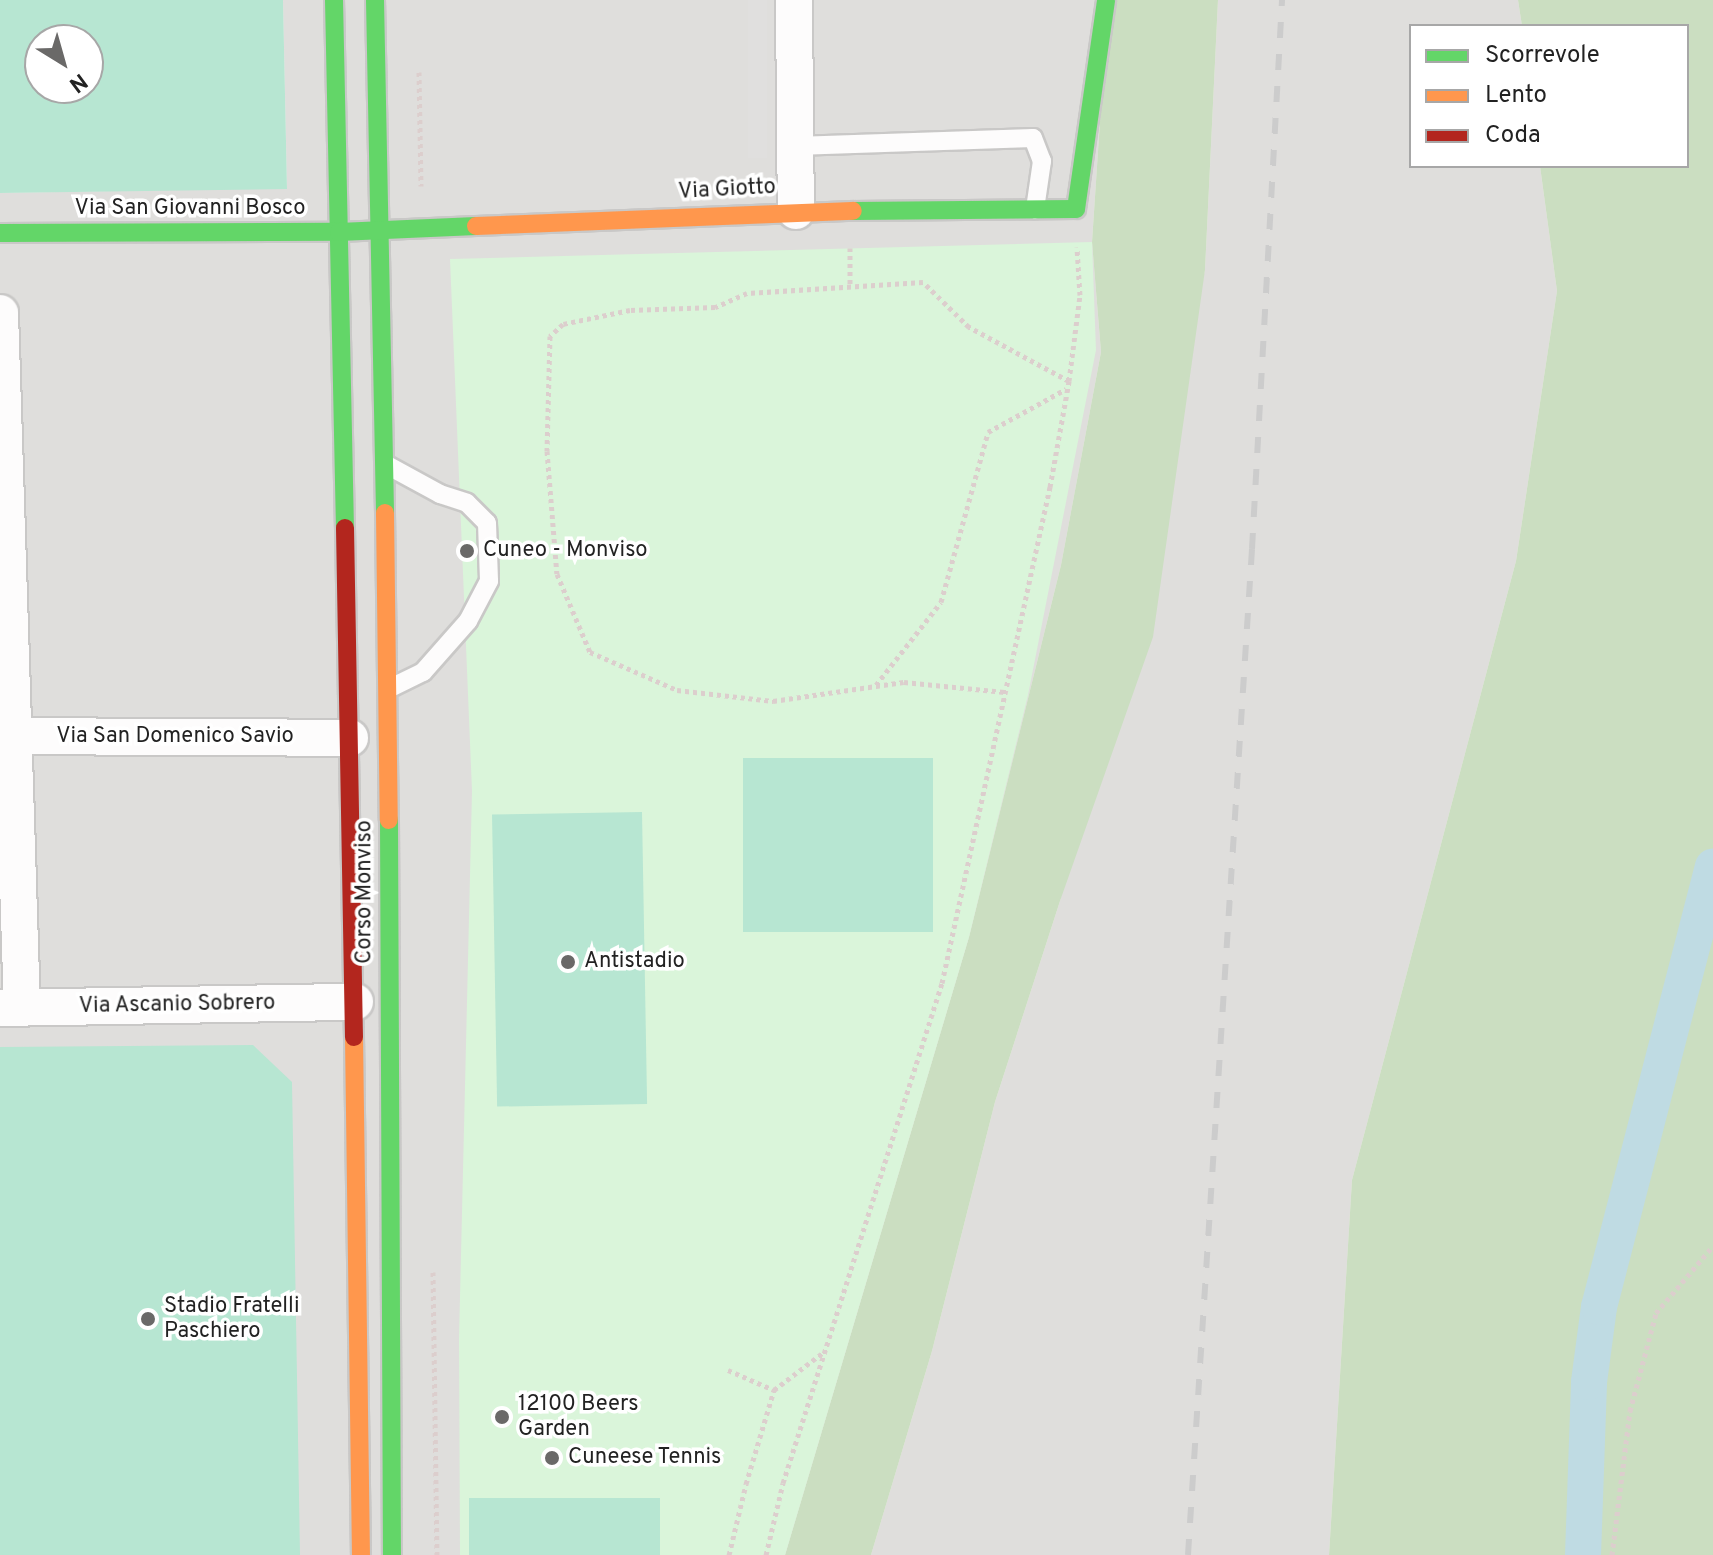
<!DOCTYPE html>
<html>
<head>
<meta charset="utf-8">
<style>
  body { margin:0 }
  #map { position:relative; width:1713px; height:1555px; overflow:hidden; background:#f0eeeb; font-family:Overpass,sans-serif }
  div>[style] { position:absolute }
  [style*='--x'] { left:calc(var(--x)*1px); top:calc(var(--y)*1px); width:calc(var(--w)*1px); rotate:calc(var(--a)*1deg) }
  .residential>* { inset:0; background:#dfdedc }
  .forest>* { inset:0; background:#cbdec1 }
  .park>* { inset:0; background:#daf5da }
  .pitch>* { inset:0; background:#b7e6d2; transform-origin:0 0 }
  .parking>* { inset:0; background:#e0dfde; transform-origin:0 0 }
  .canal>* { height:36px; margin:-18px; padding:0 18px; transform-origin:18px; border-radius:18px; background:#bfdbe3 }
  .path>* { height:5px; margin-top:-2.5px; transform-origin:0; background:repeating-linear-gradient(90deg,#dccecd 0 4px,transparent 0 8px) }
  .roads { filter:drop-shadow(2px 0 #c9c8c7) drop-shadow(-2px 0 #c9c8c7) drop-shadow(0 2px #c9c8c7) drop-shadow(0 -2px #c9c8c7) }
  .lane>* { height:18px; margin:-9px; padding:0 9px; transform-origin:9px; border-radius:9px; background:#fdfcfc }
  .street>* { height:36px; margin:-18px; padding:0 18px; transform-origin:18px; border-radius:18px; background:#fdfcfc }
  .fast>* { height:18px; margin:-9px; padding:0 9px; transform-origin:9px; border-radius:9px; background:#63d668 }
  .slow>* { height:18px; margin:-9px; padding:0 9px; transform-origin:9px; border-radius:9px; background:#ff974d }
  .jam>* { height:18px; margin:-9px; padding:0 9px; transform-origin:9px; border-radius:9px; background:#b3261e }
  .rail>* { height:6px; margin-top:-3px; transform-origin:0; background:repeating-linear-gradient(90deg,#ccc 0 16px,transparent 0 32px) }
  .dots>* { width:22px; height:22px; translate:-50% -50%; box-sizing:border-box; border:4px solid #fff; border-radius:50% }
  span { translate:-50% -50%; white-space:nowrap; text-align:center; line-height:1.15; -webkit-text-stroke:7px #fff; paint-order:stroke }
  .street-label { font-size:22px; color:#222 }
  .poi-label { font-size:22px; color:#222 }
  .left { translate:0 -50%; text-align:left }
  .legend { position:absolute; left:1409px; top:24px; width:280px; height:144px; box-sizing:border-box; background:#fff; border:2px solid #a7a7a7; margin:0; padding:10px 14px; list-style:none; font-size:24px; color:#222 }
  .legend li { display:flex; align-items:center; gap:16px; height:40px }
  .legend b { width:40px; border:2px solid #a7a7a7 }
  .north { position:absolute; left:24px; top:24px; width:80px; height:80px; box-sizing:border-box; background:#fff; border:2px solid #a7a7a7; border-radius:50%; rotate:143deg; font-size:22px; font-weight:700; line-height:32px; text-align:center; color:#222 }
  .north::after { content:''; display:block; margin:auto; width:28px; height:36px; background:#6a6968; clip-path:polygon(50% 0,100% 100%,50% 72%,0 100%) }
</style>
</head>
<body>
<div id="map">
  <div class="residential">
    <i style="clip-path:polygon(283px 0,1108px 0,1092px 242px,1101px 352px,1061px 565px,969px 937px,785px 1555px,0 1555px,0 193px,287px 188px)"></i>
    <i style="clip-path:polygon(1218px 0,1518px 0,1522px 26px,1411px 26px,1411px 166px,1540px 166px,1557px 291px,1516px 561px,1352px 1180px,1329px 1555px,871px 1555px,932px 1351px,995px 1102px,1060px 901px,1205px 270px)"></i>
  </div>
  <div class="forest">
    <i style="clip-path:polygon(1108px 0,1218px 0,1205px 270px,1153px 637px,1060px 901px,995px 1102px,932px 1351px,871px 1555px,785px 1555px,969px 937px,1061px 565px,1101px 352px,1092px 242px)"></i>
    <i style="clip-path:polygon(1518px 0,1713px 0,1713px 1555px,1329px 1555px,1352px 1180px,1516px 561px,1557px 291px,1540px 166px,1687px 166px,1687px 26px,1522px 26px)"></i>
  </div>
  <div class="park">
    <i style="clip-path:polygon(1092px 242px,1096px 350px,1028px 695px,969px 937px,785px 1555px,460px 1555px,459px 1339px,472px 791px,450px 259px)"></i>
  </div>
  <div class="pitch">
    <i style="clip-path:polygon(evenodd,0 0,283px 0,287px 189px,0 193px,0 0,88px 40px,88px 88px,40px 88px,40px 40px,88px 40px)"></i>
    <i style="left:933px;top:758px;width:174px;height:190px;rotate:90deg"></i>
    <i style="left:642px;top:812px;width:292px;height:150px;rotate:89deg"></i>
    <i style="clip-path:polygon(253px 1045px,292px 1082px,300px 1555px,0 1555px,0 1047px)"></i>
    <i style="left:660px;top:1498px;width:57px;height:191px;rotate:90deg"></i>
  </div>
  <div class="parking">
    <i style="left:748px;top:0;width:19px;height:158px"></i>
  </div>
  <div class="canal">
    <i style="--x:1583;--y:1555;--w:173;--a:-88"></i>
    <i style="--x:1589;--y:1382;--w:76;--a:-82.4"></i>
    <i style="--x:1599;--y:1307;--w:455;--a:-75.5"></i>
  </div>
  <div class="path">
    <i style="--x:419;--y:72;--w:114;--a:89"></i>
    <i style="--x:850;--y:248;--w:39;--a:90"></i>
    <i style="--x:1069;--y:381;--w:87;--a:-82.7"></i>
    <i style="--x:1080;--y:295;--w:48;--a:-93.6"></i>
    <i style="--x:876;--y:685;--w:105;--a:-51.9"></i>
    <i style="--x:941;--y:602;--w:176;--a:-74.5"></i>
    <i style="--x:988;--y:432;--w:89;--a:-28.9"></i>
    <i style="--x:433;--y:1272;--w:283;--a:89.2"></i>
    <i style="--x:728;--y:1370;--w:50;--a:23.5"></i>
    <i style="--x:729;--y:1555;--w:73;--a:-76.5"></i>
    <i style="--x:746;--y:1484;--w:98;--a:-73.4"></i>
    <i style="--x:774;--y:1390;--w:64;--a:-37.4"></i>
    <i style="--x:766;--y:1555;--w:74;--a:-76.7"></i>
    <i style="--x:783;--y:1483;--w:525;--a:-72.36"></i>
    <i style="--x:942;--y:983;--w:508;--a:-77.72"></i>
    <i style="--x:1050;--y:487;--w:108;--a:-79.8"></i>
    <i style="--x:1069;--y:381;--w:114;--a:-151.6"></i>
    <i style="--x:969;--y:327;--w:64;--a:-135.6"></i>
    <i style="--x:923;--y:282;--w:176;--a:176.4"></i>
    <i style="--x:747;--y:293;--w:35;--a:156"></i>
    <i style="--x:715;--y:307;--w:85;--a:178"></i>
    <i style="--x:630;--y:310;--w:68;--a:168.2"></i>
    <i style="--x:563;--y:324;--w:18;--a:137"></i>
    <i style="--x:550;--y:336;--w:115;--a:91.5"></i>
    <i style="--x:547;--y:451;--w:123;--a:85.4"></i>
    <i style="--x:557;--y:574;--w:85;--a:67.1"></i>
    <i style="--x:590;--y:652;--w:95;--a:23.6"></i>
    <i style="--x:677;--y:690;--w:97;--a:6.5"></i>
    <i style="--x:773;--y:701;--w:132;--a:-8.3"></i>
    <i style="--x:904;--y:682;--w:101;--a:5.7"></i>
    <i style="--x:1612;--y:1555;--w:145;--a:-82.9"></i>
    <i style="--x:1630;--y:1411;--w:101;--a:-75.1"></i>
    <i style="--x:1656;--y:1313;--w:88;--a:-49.6"></i>
  </div>
  <div class="roads">
    <div class="lane">
      <i style="--x:795;--y:146;--w:238;--a:-1.9"></i>
      <i style="--x:1033;--y:138;--w:25;--a:69"></i>
      <i style="--x:1042;--y:161;--w:49;--a:98.3"></i>
      <i style="--x:385;--y:464;--w:63;--a:28.6"></i>
      <i style="--x:440;--y:494;--w:28;--a:18"></i>
      <i style="--x:467;--y:503;--w:28;--a:45"></i>
      <i style="--x:487;--y:523;--w:58;--a:88"></i>
      <i style="--x:489;--y:581;--w:45;--a:117.7"></i>
      <i style="--x:468;--y:621;--w:68;--a:131.4"></i>
      <i style="--x:423;--y:672;--w:39;--a:154"></i>
    </div>
    <div class="street">
      <i style="--x:794;--y:0;--w:211;--a:89.5"></i>
      <i style="--x:0;--y:313;--w:695;--a:88.19"></i>
      <i style="--x:0;--y:736;--w:350;--a:0.3"></i>
      <i style="--x:0;--y:1008;--w:355;--a:-1"></i>
    </div>
    <div class="fast">
      <i style="--x:334;--y:0;--w:528;--a:88.81"></i>
      <i style="--x:375;--y:0;--w:513;--a:88.88"></i>
      <i style="--x:853;--y:211;--w:223;--a:-0.5"></i>
      <i style="--x:1076;--y:209;--w:211;--a:-81.8"></i>
      <i style="--x:0;--y:233;--w:339;--a:-0.2"></i>
      <i style="--x:339;--y:232;--w:137;--a:-2.5"></i>
      <i style="--x:389;--y:820;--w:735;--a:89.77"></i>
    </div>
    <div class="slow">
      <i style="--x:476;--y:226;--w:377;--a:-2.3"></i>
      <i style="--x:385;--y:513;--w:307;--a:89.3"></i>
      <i style="--x:354;--y:1037;--w:518;--a:89.23"></i>
    </div>
    <div class="jam">
      <i style="--x:345;--y:528;--w:509;--a:88.99"></i>
    </div>
  </div>
  <div class="rail">
    <i style="--x:1188;--y:1555;--w:1008;--a:-86.36"></i>
    <i style="--x:1252;--y:549;--w:550;--a:-86.87"></i>
  </div>
  <div class="dots">
    <i style="left:467px;top:551px;background:#6a6968"></i>
    <i style="left:568px;top:962px;background:#6a6968"></i>
    <i style="left:148px;top:1319px;background:#6a6968"></i>
    <i style="left:502px;top:1417px;background:#6a6968"></i>
    <i style="left:552px;top:1458px;background:#6a6968"></i>
  </div>
  <div class="street-label">
    <span style="left:727px;top:190px;rotate:-3deg">Via Giotto</span>
    <span style="left:190px;top:209px">Via San Giovanni Bosco</span>
    <span style="left:175px;top:737px">Via San Domenico Savio</span>
    <span style="left:365px;top:892px;rotate:-90deg">Corso Monviso</span>
    <span style="left:177px;top:1005px;rotate:-1deg">Via Ascanio Sobrero</span>
  </div>
  <div class="poi-label">
    <span class="left" style="left:483px;top:551px">Cuneo - Monviso</span>
    <span class="left" style="left:584px;top:962px">Antistadio</span>
    <span class="left" style="left:164px;top:1319px">Stadio Fratelli<br>Paschiero</span>
    <span class="left" style="left:518px;top:1417px">12100 Beers<br>Garden</span>
    <span class="left" style="left:568px;top:1458px">Cuneese Tennis</span>
  </div>
  <ul class="legend">
  <li><b style="height:10px;background:#63d668"></b>Scorrevole</li>
  <li><b style="height:10px;background:#ff974d"></b>Lento</li>
  <li><b style="height:10px;background:#b3261e"></b>Coda</li>
  </ul>
  <div class="north">N</div>
</div>
</body>
</html>
